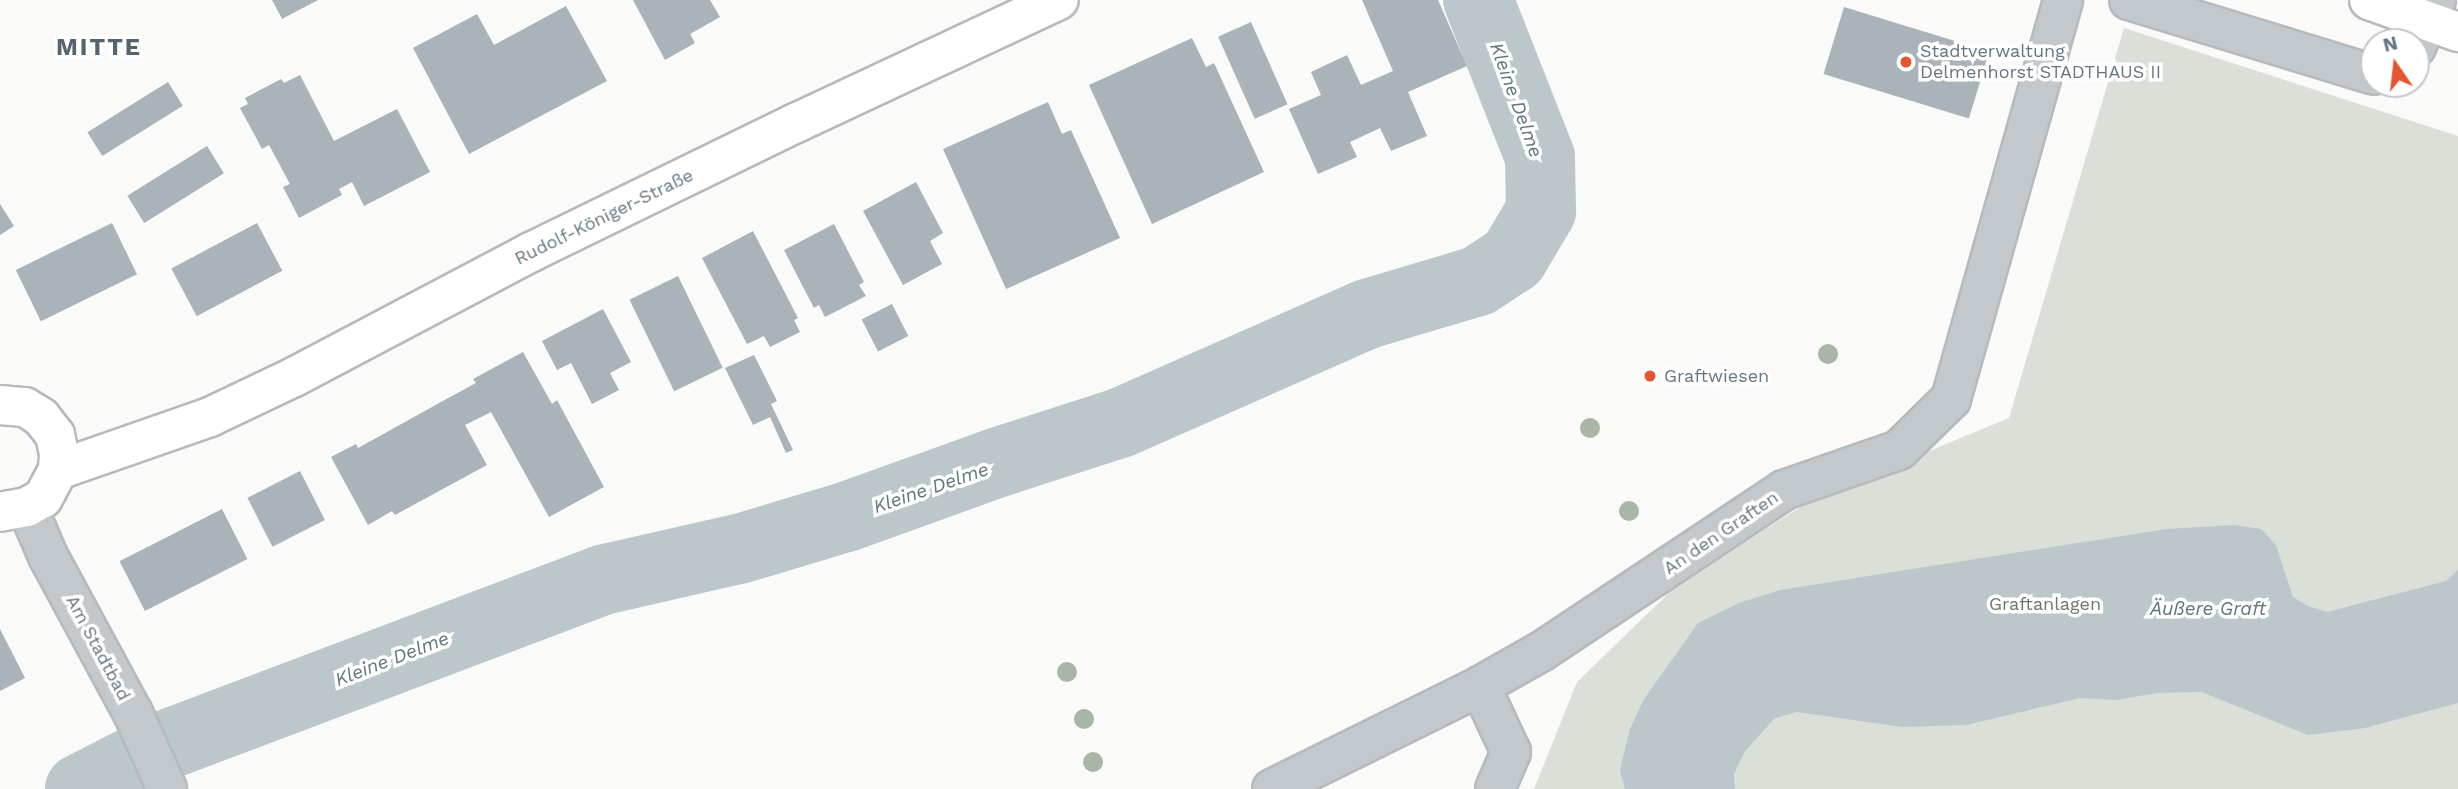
<!DOCTYPE html>
<html>
<head>
<meta charset="utf-8">
<style>
  body { margin:0 }
  #map { position:relative; width:2458px; height:789px; overflow:hidden; background:#fafaf8; font-family:"Work Sans",sans-serif }
  div>[style] { position:absolute }
  [style*='--x'] { left:calc(var(--x)*1px); top:calc(var(--y)*1px); width:calc(var(--w)*1px); rotate:calc(var(--a)*1deg) }
  .green>* { inset:0; background:#dadfd7 }
  .water>* { inset:0; background:#bbc7cb }
  .river>* { height:70px; margin:-35px; padding:0 35px; transform-origin:35px; border-radius:35px; background:#bbc7cb }
  .building>* { inset:0; background:#aab3b9; transform-origin:0 0 }
  .roads { filter:drop-shadow(2px 0 #b5babe) drop-shadow(-2px 0 #b5babe) drop-shadow(0 2px #b5babe) drop-shadow(0 -2px #b5babe) }
  .minor>* { height:38px; margin:-19px; padding:0 19px; transform-origin:19px; border-radius:19px; background:#c3c8cc }
  .major>* { height:38px; margin:-19px; padding:0 19px; transform-origin:19px; border-radius:19px; background:#fff }
  .trees>* { width:20px; height:20px; margin:-10px; border-radius:50%; background:#aab4a7 }
  .dots>* { width:19px; height:19px; translate:-50% -50%; box-sizing:border-box; border:4px solid #fff; border-radius:50% }
  span { translate:-50% -50%; white-space:nowrap; text-align:center; line-height:1.15; -webkit-text-stroke:7px #fff; paint-order:stroke }
  .poi-label { font-size:18px; color:#657683 }
  .left { translate:0 -50%; text-align:left }
  .street-label { font-size:18px; color:#657683 }
  .park-label { font-size:18px; color:#687a64 }
  .water-label { font-size:19px; color:#60757c; font-style:italic }
  .district-label { font-size:24px; color:#57646e; font-weight:700; letter-spacing:2px }
  .north { position:absolute; left:2360px; top:28px; width:70px; height:70px; box-sizing:border-box; background:#fff; border:2px solid #c1c8cd; border-radius:50%; rotate:346deg; font-size:19px; font-weight:700; line-height:28px; text-align:center; color:#657683 }
  .north::after { content:''; display:block; margin:auto; width:24px; height:32px; background:#e4572e; clip-path:polygon(50% 0,100% 100%,50% 72%,0 100%) }
</style>
</head>
<body>
<div id="map">
  <div class="green">
    <i style="clip-path:polygon(2124px 28px,2458px 136px,2458px 789px,1534px 789px,1577px 682px,1675px 587px,1811px 500px,2009px 418px)"></i>
  </div>
  <div class="water">
    <i style="clip-path:polygon(2235px 525px,2261px 529px,2276px 545px,2293px 597px,2308px 606px,2327px 612px,2446px 581px,2458px 570px,2458px 703px,2365px 728px,2308px 735px,2202px 692px,2157px 693px,2116px 700px,2080px 698px,1966px 725px,1902px 727px,1797px 712px,1775px 718px,1745px 751px,1734px 774px,1735px 789px,1625px 789px,1620px 771px,1622px 761px,1630px 729px,1644px 699px,1698px 623px,1739px 603px,1780px 590px,2166px 529px)"></i>
  </div>
  <div class="river">
    <i style="--x:80;--y:789;--w:97;--a:-27.1"></i>
    <i style="--x:166;--y:745;--w:466;--a:-20.7"></i>
    <i style="--x:602;--y:580;--w:140;--a:-12.8"></i>
    <i style="--x:739;--y:549;--w:112;--a:-16.7"></i>
    <i style="--x:846;--y:517;--w:159;--a:-19.8"></i>
    <i style="--x:996;--y:463;--w:130;--a:-17.9"></i>
    <i style="--x:1120;--y:423;--w:270;--a:-23.8"></i>
    <i style="--x:1367;--y:314;--w:116;--a:-16.6"></i>
    <i style="--x:1478;--y:281;--w:42;--a:-33.3"></i>
    <i style="--x:1513;--y:258;--w:55;--a:-59.2"></i>
    <i style="--x:1541;--y:211;--w:54;--a:-91.1"></i>
    <i style="--x:1540;--y:157;--w:169;--a:-111.5"></i>
  </div>
  <div class="building">
    <i style="clip-path:polygon(272px 0,318px 0,282px 19px)"></i>
    <i style="clip-path:polygon(633px 0,710px 0,720px 17px,690px 34px,695px 43px,665px 60px)"></i>
    <i style="clip-path:polygon(1362px 0,1438px 0,1467px 66px,1408px 92px,1427px 136px,1391px 151px,1380px 128px,1350px 142px,1357px 157px,1318px 174px,1289px 109px,1321px 95px,1311px 72px,1347px 55px,1361px 85px,1393px 71px)"></i>
    <i style="clip-path:polygon(566px 6px,607px 81px,469px 154px,413px 48px,477px 14px,494px 45px)"></i>
    <i style="left:1844px;top:7px;width:152px;height:70px;rotate:17deg"></i>
    <i style="left:1251px;top:22px;width:90px;height:36px;rotate:66deg"></i>
    <i style="clip-path:polygon(1192px 38px,1206px 67px,1214px 63px,1264px 172px,1152px 224px,1089px 85px)"></i>
    <i style="clip-path:polygon(300px 75px,334px 141px,397px 109px,430px 172px,364px 206px,352px 182px,339px 189px,342px 195px,299px 218px,283px 187px,290px 184px,269px 145px,262px 149px,240px 108px,248px 104px,245px 98px,281px 79px,284px 83px)"></i>
    <i style="left:168px;top:82px;width:28px;height:95px;rotate:58deg"></i>
    <i style="clip-path:polygon(1048px 102px,1062px 134px,1071px 130px,1120px 238px,1006px 289px,943px 149px)"></i>
    <i style="left:207px;top:146px;width:32px;height:94px;rotate:58deg"></i>
    <i style="clip-path:polygon(916px 182px,943px 233px,930px 241px,942px 264px,903px 285px,863px 211px)"></i>
    <i style="clip-path:polygon(0 204px,14px 226px,0 235px)"></i>
    <i style="left:112px;top:223px;width:57px;height:107px;rotate:64deg"></i>
    <i style="left:257px;top:223px;width:54px;height:97px;rotate:62deg"></i>
    <i style="clip-path:polygon(834px 224px,864px 282px,859px 285px,866px 296px,825px 317px,819px 305px,814px 308px,784px 250px)"></i>
    <i style="clip-path:polygon(753px 231px,798px 318px,794px 320px,800px 332px,770px 347px,764px 336px,747px 344px,702px 258px)"></i>
    <i style="left:678px;top:276px;width:102px;height:54px;rotate:64deg"></i>
    <i style="left:892px;top:304px;width:36px;height:34px;rotate:63deg"></i>
    <i style="clip-path:polygon(603px 309px,631px 362px,610px 373px,619px 390px,592px 404px,571px 363px,557px 370px,542px 341px)"></i>
    <i style="clip-path:polygon(523px 352px,552px 404px,557px 400px,604px 487px,549px 517px,491px 412px,465px 425px,487px 465px,395px 515px,392px 511px,368px 525px,331px 457px,356px 444px,358px 448px,450px 397px,476px 383px,473px 379px)"></i>
    <i style="clip-path:polygon(754px 355px,777px 401px,771px 404px,793px 450px,786px 453px,770px 417px,753px 425px,725px 368px)"></i>
    <i style="left:300px;top:471px;width:55px;height:59px;rotate:63deg"></i>
    <i style="left:222px;top:509px;width:56px;height:115px;rotate:63deg"></i>
    <i style="clip-path:polygon(0 629px,25px 678px,0 691px)"></i>
  </div>
  <div class="roads">
    <div class="minor">
      <i style="--x:2129;--y:0;--w:256;--a:17"></i>
      <i style="--x:2416;--y:47;--w:51;--a:-66.9"></i>
      <i style="--x:27;--y:507;--w:53;--a:66.8"></i>
      <i style="--x:48;--y:556;--w:179;--a:61.6"></i>
      <i style="--x:133;--y:713;--w:83;--a:65.9"></i>
      <i style="--x:1480;--y:686;--w:73;--a:64.8"></i>
      <i style="--x:1511;--y:752;--w:40;--a:113.4"></i>
      <i style="--x:1272;--y:789;--w:232;--a:-26.3"></i>
      <i style="--x:1480;--y:686;--w:71;--a:-29.4"></i>
      <i style="--x:1542;--y:651;--w:291;--a:-33.6"></i>
      <i style="--x:1784;--y:490;--w:122;--a:-19.2"></i>
      <i style="--x:1899;--y:450;--w:73;--a:-44.4"></i>
      <i style="--x:1951;--y:399;--w:414;--a:-74.3"></i>
    </div>
    <div class="major">
      <i style="--x:2369;--y:0;--w:95;--a:19.8"></i>
      <i style="--x:0;--y:405;--w:25;--a:5"></i>
      <i style="--x:25;--y:407;--w:19;--a:32"></i>
      <i style="--x:41;--y:417;--w:23;--a:52"></i>
      <i style="--x:55;--y:435;--w:19;--a:78"></i>
      <i style="--x:59;--y:454;--w:16;--a:94"></i>
      <i style="--x:58;--y:470;--w:32;--a:118"></i>
      <i style="--x:43;--y:498;--w:18;--a:151"></i>
      <i style="--x:27;--y:507;--w:27;--a:170"></i>
      <i style="--x:58;--y:470;--w:161;--a:-19.2"></i>
      <i style="--x:210;--y:417;--w:93;--a:-25.5"></i>
      <i style="--x:294;--y:377;--w:268;--a:-27.8"></i>
      <i style="--x:531;--y:252;--w:295;--a:-26"></i>
      <i style="--x:796;--y:123;--w:290;--a:-25.1"></i>
    </div>
  </div>
  <div class="trees">
    <i style="left:1828px;top:354px"></i>
    <i style="left:1590px;top:428px"></i>
    <i style="left:1629px;top:511px"></i>
    <i style="left:1067px;top:672px"></i>
    <i style="left:1084px;top:719px"></i>
    <i style="left:1093px;top:762px"></i>
  </div>
  <div class="dots">
    <i style="left:1906px;top:62px;background:#e4572e"></i>
    <i style="left:1650px;top:376px;background:#e4572e"></i>
  </div>
  <div class="poi-label">
    <span class="left" style="left:1920px;top:62px">Stadtverwaltung<br>Delmenhorst STADTHAUS II</span>
    <span class="left" style="left:1664px;top:376px">Graftwiesen</span>
  </div>
  <div class="street-label">
    <span style="left:604px;top:217px;rotate:-26deg">Rudolf-Königer-Straße</span>
    <span style="left:1721px;top:533px;rotate:-34deg">An den Graften</span>
    <span style="left:98px;top:648px;rotate:62deg">Am Stadtbad</span>
  </div>
  <div class="park-label">
    <span style="left:2045px;top:604px">Graftanlagen</span>
  </div>
  <div class="water-label">
    <span style="left:1516px;top:100px;rotate:70deg">Kleine Delme</span>
    <span style="left:931px;top:488px;rotate:-19deg">Kleine Delme</span>
    <span style="left:2208px;top:609px">Äußere Graft</span>
    <span style="left:392px;top:659px;rotate:-21deg">Kleine Delme</span>
  </div>
  <div class="district-label">
    <span style="left:99px;top:48px">MITTE</span>
  </div>
  <div class="north">N</div>
</div>
</body>
</html>
